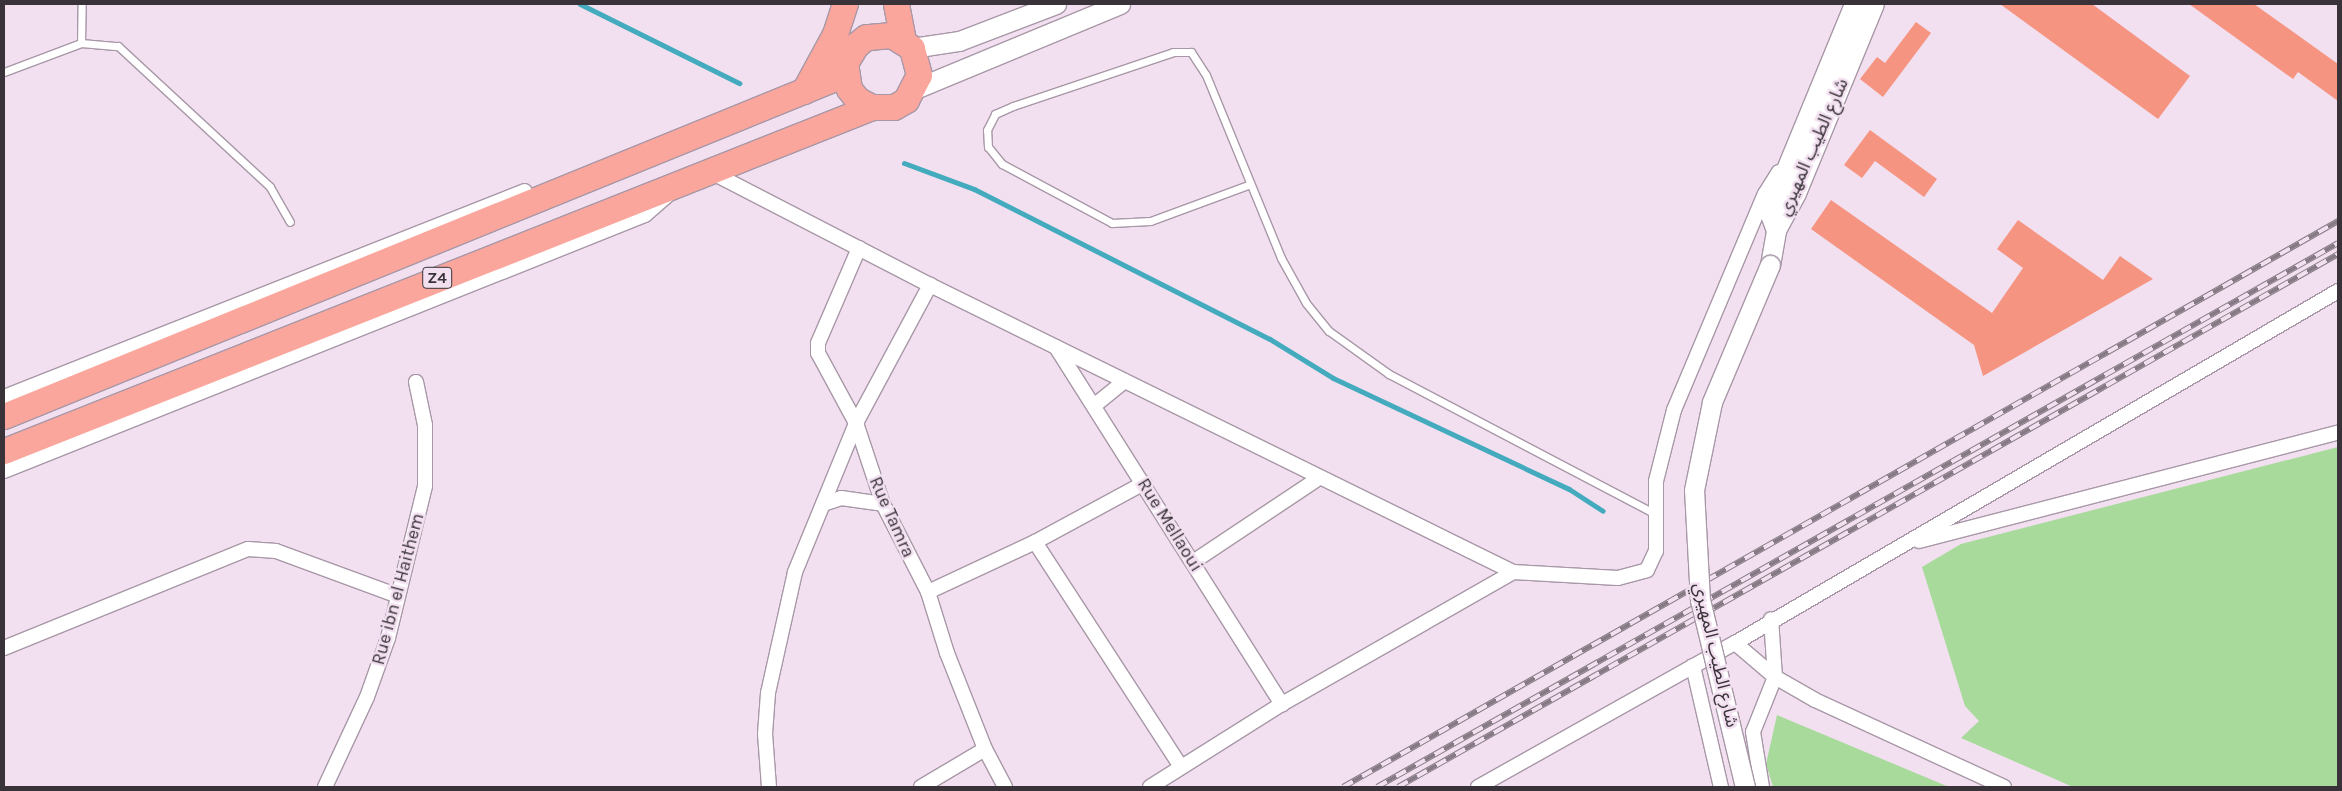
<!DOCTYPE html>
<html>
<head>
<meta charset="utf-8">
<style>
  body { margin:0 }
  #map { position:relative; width:2342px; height:791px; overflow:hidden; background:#f2e0f0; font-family:Karla,"Noto Sans Arabic",sans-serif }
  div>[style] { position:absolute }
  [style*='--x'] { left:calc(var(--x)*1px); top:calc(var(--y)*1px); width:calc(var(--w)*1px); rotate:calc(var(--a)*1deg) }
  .green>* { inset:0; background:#a7da9b }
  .stream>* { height:5px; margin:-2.5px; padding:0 2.5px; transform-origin:2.5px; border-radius:2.5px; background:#43abbd }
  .building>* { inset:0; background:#f59481 }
  .roads { filter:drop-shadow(1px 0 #a898a7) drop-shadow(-1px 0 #a898a7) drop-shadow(0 1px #a898a7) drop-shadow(0 -1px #a898a7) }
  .lane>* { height:7px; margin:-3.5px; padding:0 3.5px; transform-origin:3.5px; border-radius:3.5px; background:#fff }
  .street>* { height:14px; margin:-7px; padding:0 7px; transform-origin:7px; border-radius:7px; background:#fff }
  .secondary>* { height:19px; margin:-9.5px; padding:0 9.5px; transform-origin:9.5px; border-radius:9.5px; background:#fff }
  .highway>* { height:25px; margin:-12.5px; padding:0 12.5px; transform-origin:12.5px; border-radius:12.5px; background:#fba69c }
  .rail>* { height:5.5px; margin-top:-2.75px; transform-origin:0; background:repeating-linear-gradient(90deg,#f2e0f0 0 11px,#867b85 0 22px); box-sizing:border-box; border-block:1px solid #867b85 }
  .bridges { filter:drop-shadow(1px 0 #a898a7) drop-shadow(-1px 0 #a898a7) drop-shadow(0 1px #a898a7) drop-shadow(0 -1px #a898a7) }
  .secondary-bridge>* { height:19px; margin:-9.5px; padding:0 9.5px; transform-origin:9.5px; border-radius:9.5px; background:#fff }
  span { translate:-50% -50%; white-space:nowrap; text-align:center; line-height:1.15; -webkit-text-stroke:5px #f2e0f0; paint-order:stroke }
  .shield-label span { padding:1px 4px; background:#f2e0f0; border:1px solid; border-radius:4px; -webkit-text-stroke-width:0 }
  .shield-label { font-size:16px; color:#393339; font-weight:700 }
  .street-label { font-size:18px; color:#393339 }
  .frame { position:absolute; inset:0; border:5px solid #393339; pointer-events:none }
</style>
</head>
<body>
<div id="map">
  <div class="green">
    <i style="clip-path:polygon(2338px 447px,2338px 787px,2073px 787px,1961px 738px,1979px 721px,1965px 706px,1922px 567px,1961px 544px)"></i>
    <i style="clip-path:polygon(1777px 715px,1949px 787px,1773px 787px,1766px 764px)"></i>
  </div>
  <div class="stream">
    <i style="--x:580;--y:4;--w:178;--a:26.4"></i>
    <i style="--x:904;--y:163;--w:75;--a:20.4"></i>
    <i style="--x:974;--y:189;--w:332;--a:26.9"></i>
    <i style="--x:1270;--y:339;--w:74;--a:31.8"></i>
    <i style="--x:1333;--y:378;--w:261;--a:25.2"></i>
    <i style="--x:1569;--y:489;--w:40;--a:32.9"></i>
  </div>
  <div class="building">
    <i style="clip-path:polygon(2000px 4px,2092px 4px,2190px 76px,2158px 119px)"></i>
    <i style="clip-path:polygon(2189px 4px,2254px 4px,2338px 64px,2338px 101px,2298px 72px,2293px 79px)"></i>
    <i style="clip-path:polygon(1916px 22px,1931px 33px,1883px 97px,1860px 79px,1877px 57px,1885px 63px)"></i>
    <i style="clip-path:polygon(1870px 130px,1937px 179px,1924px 197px,1875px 161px,1862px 178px,1844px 165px)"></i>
    <i style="clip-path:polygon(1831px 200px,1992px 313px,2023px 268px,1997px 249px,2018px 220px,2103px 280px,2120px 256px,2153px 279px,1983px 376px,1974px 345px,1811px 229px)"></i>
  </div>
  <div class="roads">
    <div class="lane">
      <i style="--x:81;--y:43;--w:39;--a:-89"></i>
      <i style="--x:4;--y:72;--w:82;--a:-20.6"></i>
      <i style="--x:81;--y:43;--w:37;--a:5"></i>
      <i style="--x:118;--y:46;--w:207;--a:42.8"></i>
      <i style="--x:270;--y:187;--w:40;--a:60.3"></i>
      <i style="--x:1248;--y:185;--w:104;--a:159.8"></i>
      <i style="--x:1150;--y:221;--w:38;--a:177"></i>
      <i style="--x:1112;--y:223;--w:125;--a:-151.8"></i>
      <i style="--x:1002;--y:164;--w:22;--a:-129"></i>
      <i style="--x:988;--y:147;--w:17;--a:-93"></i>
      <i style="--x:987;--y:130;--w:18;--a:-63"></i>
      <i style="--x:995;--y:114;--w:20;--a:-24"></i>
      <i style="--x:1013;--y:106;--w:169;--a:-18.6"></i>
      <i style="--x:1173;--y:52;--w:18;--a:0"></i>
      <i style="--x:1191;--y:52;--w:27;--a:57"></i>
      <i style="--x:1206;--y:75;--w:198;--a:67.7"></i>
      <i style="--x:1281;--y:258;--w:51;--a:60.9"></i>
      <i style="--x:1306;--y:303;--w:36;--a:51"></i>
      <i style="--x:1329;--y:331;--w:74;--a:35.6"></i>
      <i style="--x:1389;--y:374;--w:301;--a:27.7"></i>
    </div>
    <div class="street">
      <i style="--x:709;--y:171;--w:249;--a:27.3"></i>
      <i style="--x:930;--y:285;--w:650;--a:26.21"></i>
      <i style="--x:859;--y:248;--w:103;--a:113.3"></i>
      <i style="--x:818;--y:343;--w:10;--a:90"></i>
      <i style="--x:818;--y:353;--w:80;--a:61.5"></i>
      <i style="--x:856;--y:423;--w:85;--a:71.6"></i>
      <i style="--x:883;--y:504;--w:99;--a:62.9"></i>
      <i style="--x:928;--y:592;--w:64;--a:72.7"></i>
      <i style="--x:947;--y:653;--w:103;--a:68.4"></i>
      <i style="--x:985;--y:749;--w:43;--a:62.2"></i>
      <i style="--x:1056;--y:347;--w:423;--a:57.7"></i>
      <i style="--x:4;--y:397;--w:560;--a:-21.57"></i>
      <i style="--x:1095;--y:405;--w:38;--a:-39"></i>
      <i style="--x:4;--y:471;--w:690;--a:-21.77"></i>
      <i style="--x:645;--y:215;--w:38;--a:-41"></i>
      <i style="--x:823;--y:504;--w:19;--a:-18"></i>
      <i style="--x:841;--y:498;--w:42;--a:8.1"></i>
      <i style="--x:1919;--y:541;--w:433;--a:-14.5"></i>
      <i style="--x:1035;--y:542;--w:268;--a:57"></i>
      <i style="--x:1193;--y:562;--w:151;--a:-33.7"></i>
      <i style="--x:928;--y:592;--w:118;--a:-25"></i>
      <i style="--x:1035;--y:542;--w:124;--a:-28.4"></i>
      <i style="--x:1735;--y:643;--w:52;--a:40.4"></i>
      <i style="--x:1775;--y:677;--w:46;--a:29.9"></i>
      <i style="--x:1815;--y:700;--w:208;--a:24.7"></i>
      <i style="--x:4;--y:648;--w:263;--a:-22.1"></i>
      <i style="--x:248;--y:549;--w:28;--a:4"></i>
      <i style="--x:276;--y:551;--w:130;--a:20.2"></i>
      <i style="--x:1693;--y:666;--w:124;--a:77"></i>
      <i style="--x:325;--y:787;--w:99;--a:-65"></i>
      <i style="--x:367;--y:697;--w:63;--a:-70.4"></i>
      <i style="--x:388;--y:638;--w:156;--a:-76.3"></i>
      <i style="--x:425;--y:486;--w:61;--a:-90"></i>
      <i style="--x:425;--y:425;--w:44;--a:-101.8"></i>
      <i style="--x:769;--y:787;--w:53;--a:-94.3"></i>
      <i style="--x:765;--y:734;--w:41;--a:-85.8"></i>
      <i style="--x:768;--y:693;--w:124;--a:-77.4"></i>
      <i style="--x:795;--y:572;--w:161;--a:-67.7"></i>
      <i style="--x:856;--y:423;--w:157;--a:-61.8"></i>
      <i style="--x:921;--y:787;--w:74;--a:-30.7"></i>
      <i style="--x:1150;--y:787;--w:156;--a:-32.2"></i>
      <i style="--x:1282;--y:704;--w:266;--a:-29.7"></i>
      <i style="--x:1513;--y:572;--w:105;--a:3.3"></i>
      <i style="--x:1618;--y:578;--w:30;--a:-15"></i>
      <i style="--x:1647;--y:570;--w:21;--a:-65"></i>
      <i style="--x:1656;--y:551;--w:70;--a:-90"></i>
      <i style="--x:1656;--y:481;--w:73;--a:-75.8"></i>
      <i style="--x:1674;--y:410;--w:234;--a:-67.2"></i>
      <i style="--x:1765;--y:194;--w:26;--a:-58"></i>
      <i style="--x:1478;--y:787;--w:295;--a:-29.3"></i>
      <i style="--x:1735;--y:643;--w:698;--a:-30.27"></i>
      <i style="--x:1762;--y:787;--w:56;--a:-99.3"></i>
      <i style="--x:1753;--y:732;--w:59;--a:-68.2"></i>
      <i style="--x:1775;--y:677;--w:58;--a:-93.9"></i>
    </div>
    <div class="secondary">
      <i style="--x:912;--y:48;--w:48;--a:-8.5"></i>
      <i style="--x:959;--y:41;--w:104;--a:-20.9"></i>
      <i style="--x:915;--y:89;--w:222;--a:-22.5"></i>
      <i style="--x:1776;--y:230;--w:17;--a:-111"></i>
      <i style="--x:1770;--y:214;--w:24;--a:-73"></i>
      <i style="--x:1777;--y:191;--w:202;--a:-67.6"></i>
      <i style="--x:1770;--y:265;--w:36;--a:-80"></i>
      <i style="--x:1776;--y:230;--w:42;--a:-61.6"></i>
      <i style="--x:1796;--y:193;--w:204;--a:-67.6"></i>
    </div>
    <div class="highway">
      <i style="--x:896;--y:4;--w:37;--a:79"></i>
      <i style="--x:804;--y:91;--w:65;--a:-61.5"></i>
      <i style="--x:835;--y:34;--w:32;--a:-72"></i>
      <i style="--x:4;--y:416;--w:908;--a:-22.13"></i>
      <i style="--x:4;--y:451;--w:934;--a:-21.62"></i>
      <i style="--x:872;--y:107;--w:22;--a:0"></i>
      <i style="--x:894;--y:107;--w:14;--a:-30"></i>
      <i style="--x:906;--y:100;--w:28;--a:-63"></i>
      <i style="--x:919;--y:75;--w:28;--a:-105"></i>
      <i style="--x:912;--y:48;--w:25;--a:-148"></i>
      <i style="--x:891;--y:35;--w:25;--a:175"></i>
      <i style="--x:866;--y:37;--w:13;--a:141"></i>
      <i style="--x:856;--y:45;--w:21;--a:121"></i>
      <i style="--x:845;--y:63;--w:26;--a:81"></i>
      <i style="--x:849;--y:89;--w:14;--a:51"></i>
      <i style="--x:858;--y:100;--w:16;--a:27"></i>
    </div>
  </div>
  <div class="rail">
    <i style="--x:1343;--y:787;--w:1145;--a:-29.63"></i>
    <i style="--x:1377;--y:787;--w:1104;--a:-29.51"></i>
    <i style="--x:1398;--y:787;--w:1081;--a:-29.55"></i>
  </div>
  <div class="bridges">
    <div class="secondary-bridge">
      <i style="--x:1745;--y:787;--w:192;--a:-103.5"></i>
      <i style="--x:1700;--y:600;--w:110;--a:-93.1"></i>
      <i style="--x:1694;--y:490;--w:90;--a:-78.4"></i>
      <i style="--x:1712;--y:402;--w:149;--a:-67.1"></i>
    </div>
  </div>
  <div class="shield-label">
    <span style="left:437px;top:278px">Z4</span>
  </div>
  <div class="street-label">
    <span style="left:1813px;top:147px;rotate:-66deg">شارع الطيب المهيري</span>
    <span style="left:892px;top:517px;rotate:66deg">Rue Tamra</span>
    <span style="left:1170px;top:525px;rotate:58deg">Rue Mellaoui</span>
    <span style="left:398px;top:589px;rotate:-75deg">Rue ibn el Haithem</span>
    <span style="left:1716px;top:655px;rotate:77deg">شارع الطيب المهيري</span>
  </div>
  <div class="frame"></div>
</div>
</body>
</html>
